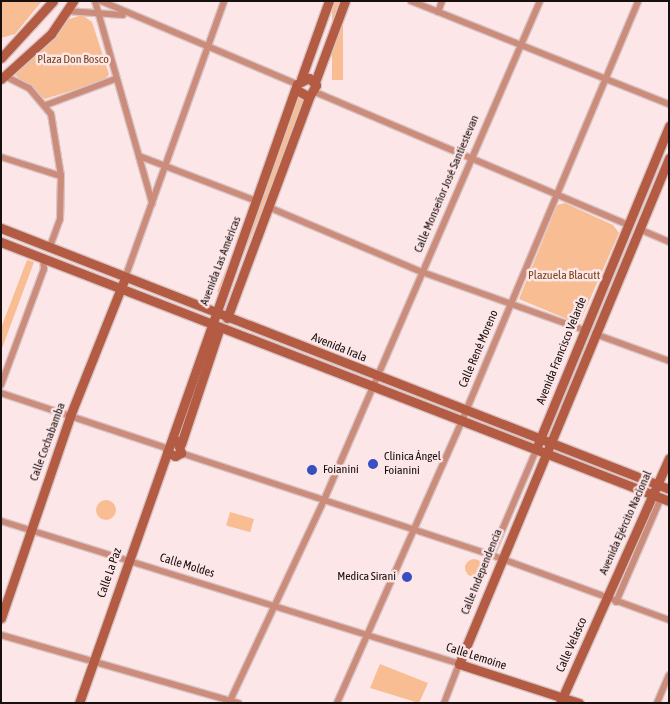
<!DOCTYPE html>
<html>
<head>
<meta charset="utf-8">
<style>
  body { margin:0 }
  #map { position:relative; width:670px; height:704px; overflow:hidden; background:#fde6e7; font-family:"Asap Condensed",sans-serif }
  div>[style] { position:absolute }
  [style*='--x'] { left:calc(var(--x)*1px); top:calc(var(--y)*1px); width:calc(var(--w)*1px); rotate:calc(var(--a)*1deg) }
  .green>* { inset:0; background:#f8bd93; transform-origin:0 0 }
  .round { border-radius:50% }
  .roads { filter:drop-shadow(1px 0 #d8c4c4) drop-shadow(-1px 0 #d8c4c4) drop-shadow(0 1px #d8c4c4) drop-shadow(0 -1px #d8c4c4) }
  .street>* { height:6px; margin:-3px; padding:0 3px; transform-origin:3px; border-radius:3px; background:#cb8c7b }
  .secondary>* { height:9px; margin:-4.5px; padding:0 4.5px; transform-origin:4.5px; border-radius:4.5px; background:#b45b43 }
  .dots>* { width:14px; height:14px; translate:-50% -50%; box-sizing:border-box; border:2px solid #fde6e7; border-radius:50% }
  span { translate:-50% -50%; white-space:nowrap; text-align:center; line-height:1.15; -webkit-text-stroke:5px #fde6e7; paint-order:stroke }
  .park-label { font-size:12px; color:#7a461c }
  .street-label { font-size:12px; color:#180f0f }
  .poi-label { font-size:12px; color:#180f0f }
  .left { translate:0 -50%; text-align:left }
  .right { translate:-100% -50%; text-align:right }
  .frame { position:absolute; inset:0; border:2px solid #180f0f; pointer-events:none }
</style>
</head>
<body>
<div id="map">
  <div class="green">
    <i style="clip-path:polygon(1px 1px,42px 1px,15px 34px,1px 38px)"></i>
    <i style="left:332px;top:1px;width:11px;height:79px"></i>
    <i style="clip-path:polygon(82px 15px,92px 22px,109px 74px,105px 80px,45px 99px,15px 75px,66px 20px)"></i>
    <i style="left:296px;top:96px;width:11px;height:211px;rotate:22deg"></i>
    <i style="clip-path:polygon(565px 203px,613px 225px,619px 233px,579px 324px,519px 299px,557px 205px)"></i>
    <i style="clip-path:polygon(27px 260px,34px 262px,1px 351px,1px 328px)"></i>
    <i class="round" style="left:96px;top:500px;width:20px;height:20px"></i>
    <i style="left:230px;top:512px;width:25px;height:14px;rotate:16deg"></i>
    <i class="round" style="left:465px;top:559px;width:18px;height:18px"></i>
    <i style="clip-path:polygon(380px 664px,428px 683px,419px 703px,370px 688px)"></i>
  </div>
  <div class="roads">
    <div class="street">
      <i style="--x:95;--y:1;--w:210;--a:74.2"></i>
      <i style="--x:101;--y:1;--w:213;--a:23"></i>
      <i style="--x:411;--y:1;--w:278;--a:21.8"></i>
      <i style="--x:67;--y:11;--w:56;--a:4.1"></i>
      <i style="--x:438;--y:12;--w:12;--a:-70"></i>
      <i style="--x:5;--y:76;--w:27;--a:27"></i>
      <i style="--x:29;--y:88;--w:34;--a:50"></i>
      <i style="--x:51;--y:114;--w:63;--a:80.8"></i>
      <i style="--x:61;--y:176;--w:43;--a:91.3"></i>
      <i style="--x:60;--y:219;--w:30;--a:110"></i>
      <i style="--x:315;--y:92;--w:340;--a:23"></i>
      <i style="--x:46;--y:105;--w:74;--a:-20.6"></i>
      <i style="--x:139;--y:156;--w:125;--a:21"></i>
      <i style="--x:1;--y:157;--w:63;--a:17.6"></i>
      <i style="--x:268;--y:207;--w:167;--a:22.9"></i>
      <i style="--x:422;--y:272;--w:172;--a:19.7"></i>
      <i style="--x:639;--y:229;--w:33;--a:23"></i>
      <i style="--x:125;--y:278;--w:294;--a:-70.3"></i>
      <i style="--x:595;--y:334;--w:79;--a:20"></i>
      <i style="--x:1;--y:385;--w:124;--a:-69.7"></i>
      <i style="--x:44;--y:269;--w:11;--a:-95"></i>
      <i style="--x:1;--y:393;--w:174;--a:18.4"></i>
      <i style="--x:181;--y:453;--w:321;--a:18.2"></i>
      <i style="--x:486;--y:553;--w:195;--a:20.1"></i>
      <i style="--x:1;--y:521;--w:480;--a:17.3"></i>
      <i style="--x:459;--y:664;--w:42;--a:111"></i>
      <i style="--x:491;--y:556;--w:117;--a:-66.9"></i>
      <i style="--x:616;--y:602;--w:113;--a:-66.6"></i>
      <i style="--x:1;--y:635;--w:247;--a:16"></i>
      <i style="--x:229;--y:703;--w:224;--a:-64.9"></i>
      <i style="--x:324;--y:500;--w:544;--a:-66.59"></i>
      <i style="--x:337;--y:703;--w:312;--a:-66.1"></i>
      <i style="--x:463;--y:418;--w:452;--a:-67.2"></i>
      <i style="--x:657;--y:703;--w:30;--a:-67"></i>
    </div>
    <div class="secondary">
      <i style="--x:1;--y:58;--w:77;--a:-47.6"></i>
      <i style="--x:1;--y:79;--w:67;--a:-42"></i>
      <i style="--x:51;--y:34;--w:40;--a:-56"></i>
      <i style="--x:301;--y:79;--w:83;--a:-70.3"></i>
      <i style="--x:315;--y:82;--w:86;--a:-69.7"></i>
      <i style="--x:1;--y:228;--w:717;--a:21.34"></i>
      <i style="--x:1;--y:242;--w:716;--a:21.19"></i>
      <i style="--x:227;--y:318;--w:236;--a:-69.6"></i>
      <i style="--x:181;--y:444;--w:123;--a:-71.6"></i>
      <i style="--x:538;--y:444;--w:344;--a:-67.6"></i>
      <i style="--x:167;--y:452;--w:9;--a:27"></i>
      <i style="--x:175;--y:456;--w:7;--a:-27"></i>
      <i style="--x:181;--y:453;--w:13;--a:-108"></i>
      <i style="--x:1;--y:618;--w:213;--a:-71.1"></i>
      <i style="--x:70;--y:416;--w:149;--a:-68.3"></i>
      <i style="--x:79;--y:703;--w:656;--a:-70.6"></i>
      <i style="--x:297;--y:84;--w:13;--a:-27"></i>
      <i style="--x:309;--y:78;--w:10;--a:45"></i>
      <i style="--x:316;--y:85;--w:14;--a:120"></i>
      <i style="--x:309;--y:97;--w:14;--a:-150"></i>
      <i style="--x:560;--y:703;--w:268;--a:-66"></i>
      <i style="--x:579;--y:703;--w:126;--a:-162"></i>
      <i style="--x:459;--y:664;--w:548;--a:-67.46"></i>
    </div>
  </div>
  <div class="dots">
    <i style="left:373px;top:464px;background:#374fc1"></i>
    <i style="left:312px;top:470px;background:#374fc1"></i>
    <i style="left:407px;top:577px;background:#374fc1"></i>
  </div>
  <div class="park-label">
    <span style="left:73px;top:60px">Plaza Don Bosco</span>
    <span style="left:564px;top:276px">Plazuela Blacutt</span>
  </div>
  <div class="street-label">
    <span style="left:447px;top:184px;rotate:-67deg">Calle Monseñor José Santiestevan</span>
    <span style="left:221px;top:261px;rotate:-69deg">Avenida Las Américas</span>
    <span style="left:339px;top:348px;rotate:22deg">Avenida Irala</span>
    <span style="left:479px;top:349px;rotate:-67deg">Calle René Moreno</span>
    <span style="left:562px;top:351px;rotate:-68deg">Avenida Francisco Velarde</span>
    <span style="left:48px;top:442px;rotate:-70deg">Calle Cochabamba</span>
    <span style="left:626px;top:523px;rotate:-66deg">Avenida Ejército Nacional</span>
    <span style="left:187px;top:566px;rotate:17deg">Calle Moldes</span>
    <span style="left:482px;top:572px;rotate:-68deg">Calle Independencia</span>
    <span style="left:110px;top:573px;rotate:-71deg">Calle La Paz</span>
    <span style="left:572px;top:645px;rotate:-66deg">Calle Velasco</span>
    <span style="left:476px;top:657px;rotate:18deg">Calle Lemoine</span>
  </div>
  <div class="poi-label">
    <span class="left" style="left:384px;top:464px">Clínica Ángel<br>Foianini</span>
    <span class="left" style="left:323px;top:470px">Foianini</span>
    <span class="right" style="left:396px;top:577px">Medica Sirani</span>
  </div>
  <div class="frame"></div>
</div>
</body>
</html>
